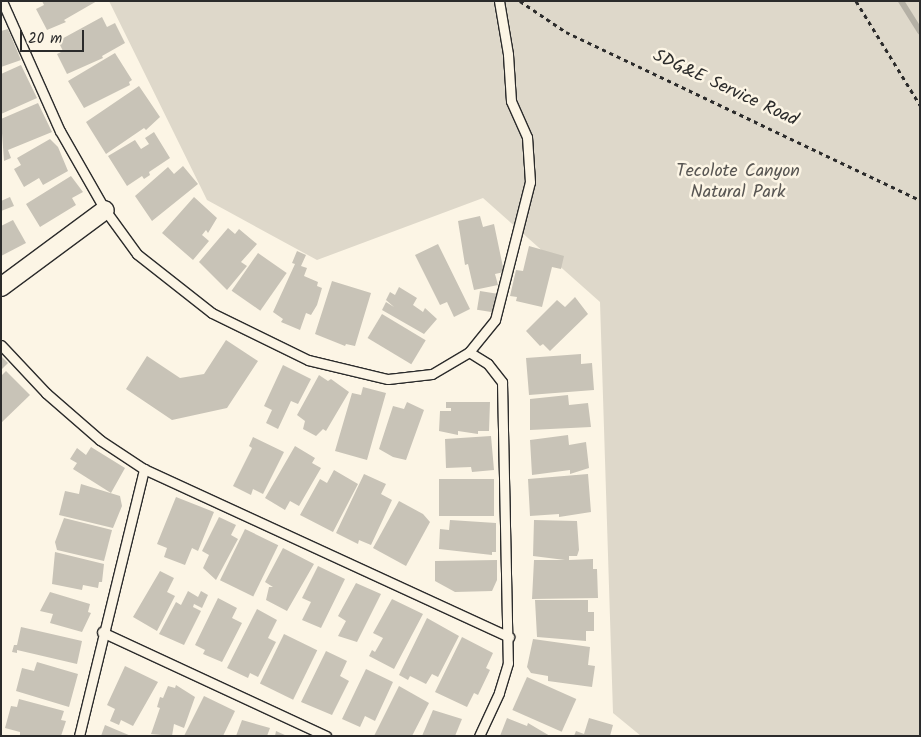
<!DOCTYPE html>
<html>
<head>
<meta charset="utf-8">
<style>
  body { margin:0 }
  #map { position:relative; width:921px; height:737px; overflow:hidden; background:#fcf5e5; font-family:Kalam,sans-serif }
  div>[style] { position:absolute }
  [style*='--x'] { left:calc(var(--x)*1px); top:calc(var(--y)*1px); width:calc(var(--w)*1px); rotate:calc(var(--a)*1deg) }
  .green>* { inset:0; background:#ded8ca }
  .stream>* { height:6px; margin:-3px; padding:0 3px; transform-origin:3px; border-radius:3px; background:#b4b0a5 }
  .building>* { inset:0; background:#c8c3b7; transform-origin:0 0 }
  .path>* { height:3px; margin-top:-1.5px; transform-origin:0; background:repeating-linear-gradient(90deg,#2b2b2b 0 4px,transparent 0 8px) }
  .roads { filter:drop-shadow(1px 0 #2b2b2b) drop-shadow(-1px 0 #2b2b2b) drop-shadow(0 1px #2b2b2b) drop-shadow(0 -1px #2b2b2b) }
  .service>* { height:9px; margin:-4.5px; padding:0 4.5px; transform-origin:4.5px; border-radius:4.5px; background:#fcf5e5 }
  .minor>* { height:18px; margin:-9px; padding:0 9px; transform-origin:9px; border-radius:9px; background:#fcf5e5 }
  span { translate:-50% -50%; white-space:nowrap; text-align:center; line-height:1.15; -webkit-text-stroke:5px #fcf5e5; paint-order:stroke }
  .street-label { font-size:18px; color:#2b2b2b }
  .park-label { font-size:18px; color:#585653 }
  .frame { position:absolute; inset:0; border:2px solid #2b2b2b; pointer-events:none }
  .scale { position:absolute; left:20px; top:30px; width:64px; height:22px; box-sizing:border-box; border:2px solid #2b2b2b; border-top:0; padding-left:6px; font-size:15px; line-height:18px; white-space:nowrap; color:#2b2b2b; -webkit-text-stroke:4px #fcf5e5; paint-order:stroke }
</style>
</head>
<body>
<div id="map">
  <div class="green">
    <i style="clip-path:polygon(109px 1px,920px 1px,920px 736px,641px 736px,613px 713px,600px 302px,483px 198px,317px 260px,207px 200px)"></i>
  </div>
  <div class="stream">
    <i style="--x:901;--y:1;--w:36;--a:58"></i>
  </div>
  <div class="building">
    <i style="clip-path:polygon(42px 1px,97px 1px,64px 20px,66px 22px,47px 30px,36px 9px,44px 5px)"></i>
    <i style="clip-path:polygon(102px 17px,107px 27px,115px 23px,125px 43px,102px 56px,103px 58px,67px 74px,57px 54px,63px 51px,58px 41px)"></i>
    <i style="clip-path:polygon(8px 29px,21px 60px,1px 67px,1px 31px)"></i>
    <i style="clip-path:polygon(115px 53px,132px 80px,129px 82px,130px 85px,84px 108px,68px 81px)"></i>
    <i style="clip-path:polygon(21px 65px,37px 98px,1px 114px,1px 74px)"></i>
    <i style="clip-path:polygon(139px 86px,160px 117px,146px 130px,144px 128px,106px 154px,86px 122px)"></i>
    <i style="clip-path:polygon(38px 103px,52px 132px,8px 150px,11px 158px,4px 161px,1px 119px)"></i>
    <i style="clip-path:polygon(154px 132px,170px 158px,149px 172px,150px 175px,144px 179px,142px 176px,127px 186px,108px 156px,135px 140px,141px 149px,149px 144px,145px 138px)"></i>
    <i style="clip-path:polygon(50px 139px,58px 147px,68px 171px,43px 185px,39px 178px,24px 187px,14px 169px,21px 165px,17px 158px)"></i>
    <i style="clip-path:polygon(183px 166px,198px 184px,152px 221px,135px 196px,168px 167px,174px 174px)"></i>
    <i style="clip-path:polygon(71px 176px,83px 192px,72px 198px,76px 205px,40px 227px,26px 204px)"></i>
    <i style="clip-path:polygon(10px 197px,14px 206px,1px 211px,1px 201px)"></i>
    <i style="clip-path:polygon(194px 197px,217px 218px,208px 233px,206px 230px,202px 235px,209px 241px,193px 260px,162px 233px)"></i>
    <i style="clip-path:polygon(480px 216px,483px 227px,494px 224px,504px 272px,495px 274px,498px 285px,474px 290px,468px 264px,465px 265px,458px 221px)"></i>
    <i style="clip-path:polygon(13px 220px,26px 243px,1px 256px,1px 226px)"></i>
    <i style="clip-path:polygon(228px 228px,235px 234px,239px 229px,257px 244px,241px 262px,247px 266px,227px 290px,199px 262px)"></i>
    <i style="clip-path:polygon(438px 244px,470px 309px,454px 317px,447px 302px,440px 305px,415px 255px)"></i>
    <i style="clip-path:polygon(529px 246px,564px 256px,561px 269px,552px 267px,542px 307px,516px 301px,517px 297px,510px 296px,516px 270px,523px 271px)"></i>
    <i style="clip-path:polygon(297px 251px,306px 255px,301px 266px,307px 268px,304px 276px,318px 282px,317px 286px,322px 288px,317px 305px,311px 315px,306px 313px,300px 330px,281px 322px,283px 319px,273px 312px,295px 264px,292px 263px)"></i>
    <i style="left:258px;top:253px;width:35px;height:46px;rotate:35deg"></i>
    <i style="clip-path:polygon(332px 281px,371px 293px,355px 346px,346px 344px,345px 346px,315px 334px)"></i>
    <i style="clip-path:polygon(399px 287px,417px 298px,413px 305px,423px 312px,425px 308px,437px 319px,424px 334px,382px 310px,386px 302px,394px 307px,386px 300px,390px 292px,395px 295px)"></i>
    <i style="left:480px;top:291px;width:19px;height:19px;rotate:9deg"></i>
    <i style="clip-path:polygon(575px 297px,588px 314px,550px 351px,543px 344px,540px 346px,526px 331px,557px 300px,565px 307px)"></i>
    <i style="left:382px;top:314px;width:51px;height:28px;rotate:31deg"></i>
    <i style="clip-path:polygon(226px 340px,258px 361px,227px 408px,172px 420px,126px 389px,147px 356px,180px 378px,204px 374px)"></i>
    <i style="clip-path:polygon(581px 354px,581px 364px,592px 363px,594px 390px,529px 395px,526px 358px)"></i>
    <i style="clip-path:polygon(1px 356px,8px 363px,1px 370px)"></i>
    <i style="clip-path:polygon(283px 365px,311px 379px,298px 404px,291px 401px,278px 429px,266px 423px,272px 410px,264px 406px)"></i>
    <i style="clip-path:polygon(6px 371px,30px 395px,1px 423px,1px 376px)"></i>
    <i style="clip-path:polygon(319px 375px,328px 381px,331px 379px,349px 392px,326px 431px,323px 429px,316px 436px,303px 429px,305px 421px,297px 415px)"></i>
    <i style="clip-path:polygon(363px 387px,386px 393px,367px 460px,335px 451px,352px 393px,361px 395px)"></i>
    <i style="clip-path:polygon(568px 395px,569px 405px,588px 403px,591px 427px,530px 430px,530px 399px)"></i>
    <i style="clip-path:polygon(407px 402px,424px 410px,406px 460px,393px 457px,379px 449px,393px 406px,404px 409px)"></i>
    <i style="clip-path:polygon(446px 402px,490px 402px,489px 431px,478px 431px,478px 434px,458px 431px,458px 435px,439px 431px,440px 411px,451px 411px,451px 408px,446px 408px)"></i>
    <i style="clip-path:polygon(568px 435px,569px 445px,586px 442px,589px 468px,570px 474px,570px 470px,532px 475px,530px 440px)"></i>
    <i style="clip-path:polygon(491px 436px,494px 470px,472px 472px,471px 467px,446px 468px,445px 439px)"></i>
    <i style="clip-path:polygon(253px 437px,284px 452px,263px 494px,253px 489px,251px 495px,233px 486px,252px 448px,249px 446px)"></i>
    <i style="clip-path:polygon(295px 446px,315px 458px,312px 463px,321px 468px,299px 506px,290px 501px,285px 510px,265px 498px)"></i>
    <i style="clip-path:polygon(91px 447px,125px 468px,111px 493px,73px 469px,77px 463px,70px 459px,77px 448px,86px 455px)"></i>
    <i style="clip-path:polygon(334px 470px,358px 484px,333px 532px,300px 515px,320px 479px,327px 483px)"></i>
    <i style="clip-path:polygon(364px 474px,386px 484px,381px 494px,392px 500px,371px 545px,359px 540px,358px 544px,336px 533px)"></i>
    <i style="clip-path:polygon(588px 474px,591px 512px,559px 517px,559px 514px,530px 516px,528px 479px)"></i>
    <i style="left:439px;top:479px;width:55px;height:37px"></i>
    <i style="clip-path:polygon(81px 484px,120px 496px,122px 506px,113px 528px,59px 515px,65px 491px,79px 494px)"></i>
    <i style="clip-path:polygon(176px 497px,214px 512px,198px 551px,192px 548px,185px 565px,164px 557px,167px 548px,157px 544px)"></i>
    <i style="clip-path:polygon(399px 501px,423px 514px,430px 522px,406px 566px,373px 548px)"></i>
    <i style="clip-path:polygon(219px 517px,236px 525px,231px 535px,238px 539px,216px 580px,203px 568px,209px 555px,202px 551px)"></i>
    <i style="clip-path:polygon(64px 518px,112px 530px,104px 561px,57px 550px,55px 542px)"></i>
    <i style="clip-path:polygon(450px 520px,496px 523px,496px 552px,492px 552px,492px 555px,439px 549px,440px 529px,449px 530px)"></i>
    <i style="clip-path:polygon(534px 520px,577px 521px,579px 550px,577px 556px,569px 556px,569px 560px,593px 559px,593px 569px,597px 569px,598px 598px,532px 599px,534px 560px,565px 560px,533px 556px)"></i>
    <i style="left:245px;top:529px;width:37px;height:57px;rotate:26deg"></i>
    <i style="clip-path:polygon(283px 548px,314px 564px,287px 611px,266px 600px,269px 587px,273px 587px,265px 582px)"></i>
    <i style="clip-path:polygon(55px 552px,104px 564px,102px 582px,99px 582px,98px 588px,83px 585px,82px 590px,52px 584px)"></i>
    <i style="clip-path:polygon(497px 560px,497px 580px,492px 591px,455px 592px,435px 581px,435px 561px)"></i>
    <i style="clip-path:polygon(318px 566px,345px 579px,321px 628px,302px 620px,311px 602px,302px 598px)"></i>
    <i style="clip-path:polygon(160px 571px,174px 578px,167px 592px,175px 596px,157px 631px,133px 617px)"></i>
    <i style="clip-path:polygon(356px 583px,381px 594px,357px 642px,338px 636px,346px 621px,338px 616px)"></i>
    <i style="clip-path:polygon(188px 591px,198px 597px,201px 591px,208px 595px,202px 608px,194px 604px,193px 607px,201px 611px,184px 645px,159px 634px,176px 602px,181px 605px)"></i>
    <i style="clip-path:polygon(50px 592px,90px 604px,88px 612px,91px 613px,82px 632px,50px 623px,53px 614px,40px 611px)"></i>
    <i style="clip-path:polygon(218px 598px,237px 608px,232px 618px,242px 623px,222px 662px,203px 654px,205px 650px,195px 645px)"></i>
    <i style="clip-path:polygon(392px 599px,423px 614px,394px 669px,369px 656px,372px 650px,375px 652px,383px 638px,373px 633px)"></i>
    <i style="clip-path:polygon(535px 600px,588px 600px,588px 612px,594px 612px,594px 631px,586px 631px,586px 641px,537px 637px)"></i>
    <i style="clip-path:polygon(257px 609px,277px 620px,268px 638px,276px 642px,258px 677px,250px 673px,248px 678px,227px 668px)"></i>
    <i style="clip-path:polygon(427px 618px,459px 636px,438px 677px,432px 674px,426px 684px,410px 676px,408px 680px,399px 675px)"></i>
    <i style="clip-path:polygon(21px 627px,82px 641px,77px 664px,17px 650px,17px 653px,12px 652px,14px 645px,17px 645px)"></i>
    <i style="left:284px;top:634px;width:37px;height:55px;rotate:26deg"></i>
    <i style="clip-path:polygon(462px 637px,493px 653px,486px 668px,490px 670px,478px 695px,474px 693px,467px 707px,435px 692px)"></i>
    <i style="clip-path:polygon(533px 639px,590px 647px,588px 665px,595px 666px,592px 687px,548px 681px,548px 676px,531px 673px,527px 667px)"></i>
    <i style="clip-path:polygon(326px 651px,347px 661px,340px 676px,349px 681px,332px 715px,301px 702px)"></i>
    <i style="clip-path:polygon(37px 662px,78px 674px,69px 707px,16px 691px,22px 668px,34px 671px)"></i>
    <i style="clip-path:polygon(125px 666px,158px 682px,133px 726px,121px 720px,119px 725px,110px 721px,115px 709px,107px 705px)"></i>
    <i style="clip-path:polygon(366px 669px,393px 682px,375px 721px,365px 716px,360px 727px,342px 719px)"></i>
    <i style="left:527px;top:677px;width:54px;height:36px;rotate:24deg"></i>
    <i style="clip-path:polygon(176px 685px,195px 697px,184px 728px,174px 724px,172px 736px,151px 734px,160px 708px,157px 707px,160px 697px,163px 698px,168px 686px,175px 688px)"></i>
    <i style="clip-path:polygon(399px 686px,429px 703px,412px 736px,374px 736px)"></i>
    <i style="clip-path:polygon(204px 696px,235px 711px,223px 736px,184px 736px)"></i>
    <i style="clip-path:polygon(19px 699px,64px 711px,61px 720px,66px 721px,61px 736px,20px 736px,20px 732px,5px 728px,11px 706px,17px 707px)"></i>
    <i style="clip-path:polygon(433px 710px,462px 719px,455px 736px,422px 736px)"></i>
    <i style="clip-path:polygon(507px 718px,527px 726px,528px 723px,550px 736px,500px 736px)"></i>
    <i style="clip-path:polygon(589px 718px,613px 725px,610px 736px,574px 736px,576px 731px,584px 734px)"></i>
    <i style="clip-path:polygon(242px 720px,270px 728px,267px 736px,236px 736px)"></i>
    <i style="clip-path:polygon(105px 725px,131px 736px,101px 736px)"></i>
    <i style="clip-path:polygon(276px 731px,287px 736px,275px 736px)"></i>
  </div>
  <div class="path">
    <i style="--x:520;--y:1;--w:55;--a:34"></i>
    <i style="--x:566;--y:32;--w:392;--a:25.4"></i>
    <i style="--x:856;--y:1;--w:122;--a:58.4"></i>
  </div>
  <div class="roads">
    <div class="service">
      <i style="--x:2;--y:1;--w:142;--a:66"></i>
      <i style="--x:60;--y:131;--w:91;--a:60.3"></i>
      <i style="--x:105;--y:210;--w:54;--a:54"></i>
      <i style="--x:137;--y:254;--w:95;--a:38.2"></i>
      <i style="--x:212;--y:313;--w:107;--a:26.1"></i>
      <i style="--x:308;--y:360;--w:82;--a:13.4"></i>
      <i style="--x:388;--y:379;--w:44;--a:-6.5"></i>
      <i style="--x:432;--y:374;--w:43;--a:-30.7"></i>
      <i style="--x:469;--y:352;--w:22;--a:32"></i>
      <i style="--x:488;--y:364;--w:23;--a:52"></i>
      <i style="--x:502;--y:382;--w:281;--a:88.8"></i>
      <i style="--x:508;--y:663;--w:31;--a:107"></i>
      <i style="--x:499;--y:693;--w:47;--a:114.9"></i>
      <i style="--x:1;--y:345;--w:66;--a:46.8"></i>
      <i style="--x:46;--y:393;--w:72;--a:41"></i>
      <i style="--x:100;--y:440;--w:53;--a:33.4"></i>
      <i style="--x:144;--y:469;--w:402;--a:24.7"></i>
      <i style="--x:469;--y:352;--w:41;--a:-50.9"></i>
      <i style="--x:495;--y:320;--w:142;--a:-75.8"></i>
      <i style="--x:530;--y:182;--w:45;--a:-93.8"></i>
      <i style="--x:527;--y:137;--w:39;--a:-114"></i>
      <i style="--x:511;--y:101;--w:47;--a:-93.7"></i>
      <i style="--x:508;--y:54;--w:54;--a:-99.6"></i>
      <i style="--x:102;--y:632;--w:247;--a:24.9"></i>
      <i style="--x:79;--y:736;--w:275;--a:-76.3"></i>
    </div>
    <div class="minor">
      <i style="--x:1;--y:287;--w:129;--a:-36.5"></i>
    </div>
  </div>
  <div class="street-label">
    <span style="left:725px;top:89px;rotate:25deg">SDG&amp;E Service Road</span>
  </div>
  <div class="park-label">
    <span style="left:738px;top:183px">Tecolote Canyon<br>Natural Park</span>
  </div>
  <div class="frame"></div>
  <div class="scale">20 m</div>
</div>
</body>
</html>
